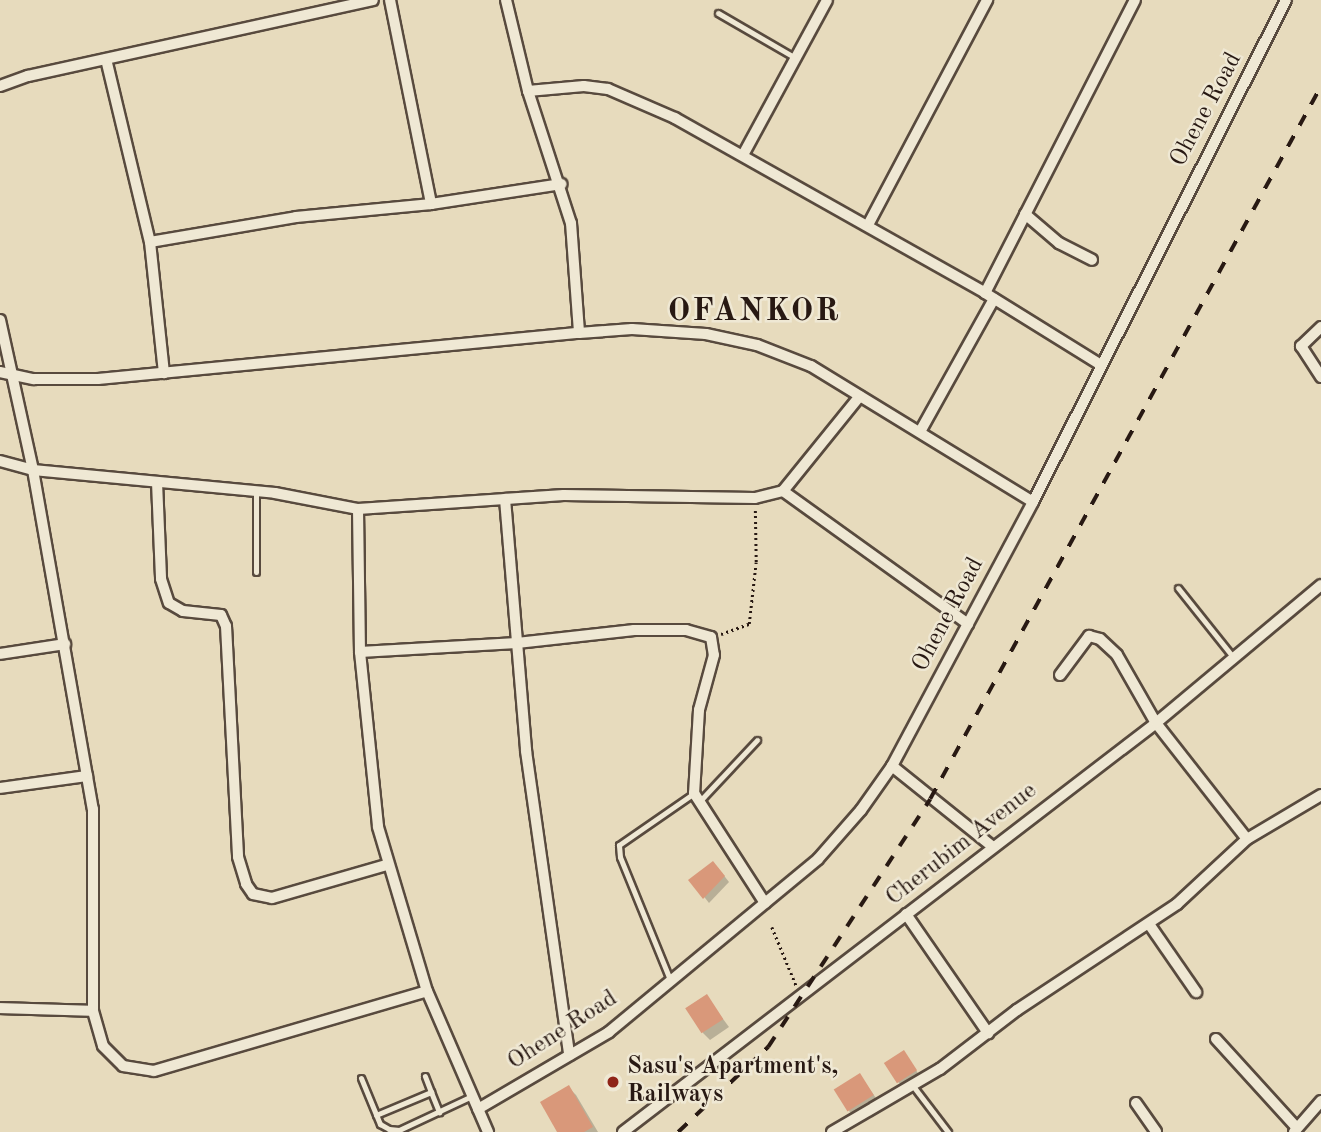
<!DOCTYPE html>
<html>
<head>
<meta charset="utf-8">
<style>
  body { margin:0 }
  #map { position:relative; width:1321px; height:1132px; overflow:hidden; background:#e7dbbd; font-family:"Old Standard TT",serif }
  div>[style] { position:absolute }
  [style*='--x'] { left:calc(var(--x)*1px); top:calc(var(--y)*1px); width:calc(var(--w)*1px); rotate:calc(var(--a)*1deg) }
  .shadow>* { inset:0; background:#0003 }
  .building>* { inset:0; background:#d9987a; transform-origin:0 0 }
  .path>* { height:2.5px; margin-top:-1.25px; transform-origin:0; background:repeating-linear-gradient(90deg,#281913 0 2px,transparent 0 5.5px) }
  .roads { filter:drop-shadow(2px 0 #584a3e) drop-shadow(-2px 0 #584a3e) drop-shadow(0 2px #584a3e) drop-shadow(0 -2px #584a3e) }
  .service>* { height:5px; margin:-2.5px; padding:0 2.5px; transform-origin:2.5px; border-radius:2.5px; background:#efe8d4 }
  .minor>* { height:10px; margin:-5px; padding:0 5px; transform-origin:5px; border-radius:5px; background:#efe8d4 }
  .rail>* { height:3.5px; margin-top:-1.75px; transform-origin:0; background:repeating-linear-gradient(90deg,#281913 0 12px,transparent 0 24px) }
  .dots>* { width:19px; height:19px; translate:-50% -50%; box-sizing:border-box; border:4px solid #efe8d4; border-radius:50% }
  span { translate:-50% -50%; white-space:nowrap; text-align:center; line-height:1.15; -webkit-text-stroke:5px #efe8d4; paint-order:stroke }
  .street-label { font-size:24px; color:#281913 }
  .poi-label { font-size:24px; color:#281913; font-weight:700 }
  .left { translate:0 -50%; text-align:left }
  .district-label { font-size:32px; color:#281913; font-weight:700; letter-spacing:2px }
</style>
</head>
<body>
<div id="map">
  <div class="shadow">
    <i style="clip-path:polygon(718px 868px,729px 882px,709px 903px,691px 880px)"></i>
    <i style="clip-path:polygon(706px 996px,729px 1027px,710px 1040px,703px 1033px)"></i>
    <i style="clip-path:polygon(904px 1053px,920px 1076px,903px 1086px,898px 1082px)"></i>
    <i style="clip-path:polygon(860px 1075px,880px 1104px,857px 1119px,849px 1111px)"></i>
    <i style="clip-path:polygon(568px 1087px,576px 1095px,598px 1132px,559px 1132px)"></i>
  </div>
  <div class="building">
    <i style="clip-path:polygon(713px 861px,725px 876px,703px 899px,688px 880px)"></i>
    <i style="left:707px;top:994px;width:30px;height:26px;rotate:57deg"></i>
    <i style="left:904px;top:1050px;width:24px;height:24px;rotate:57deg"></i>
    <i style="left:860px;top:1073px;width:26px;height:31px;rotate:58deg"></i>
    <i style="clip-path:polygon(569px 1085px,593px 1127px,584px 1132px,557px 1132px,540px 1102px)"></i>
  </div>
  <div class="path">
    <i style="--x:721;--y:634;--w:30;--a:-20"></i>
    <i style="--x:749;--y:624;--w:62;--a:-83.6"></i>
    <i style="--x:756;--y:562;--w:55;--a:-91"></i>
    <i style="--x:772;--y:927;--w:63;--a:67.5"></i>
  </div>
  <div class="roads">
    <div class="service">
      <i style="--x:718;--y:13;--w:88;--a:30.1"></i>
      <i style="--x:256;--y:572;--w:80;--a:-90"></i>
      <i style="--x:1178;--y:588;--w:88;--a:51.4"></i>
      <i style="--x:699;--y:802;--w:85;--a:-46.9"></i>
      <i style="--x:671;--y:982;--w:135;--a:-112.2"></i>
      <i style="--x:620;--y:857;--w:12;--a:-95"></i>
      <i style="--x:619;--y:845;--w:91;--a:-34.7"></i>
      <i style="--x:361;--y:1078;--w:50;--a:67.6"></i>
      <i style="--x:380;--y:1124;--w:10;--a:29"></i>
      <i style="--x:389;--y:1129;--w:10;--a:6"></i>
      <i style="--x:399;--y:1130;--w:81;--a:-25"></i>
      <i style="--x:913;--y:1086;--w:58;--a:52.7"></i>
      <i style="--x:431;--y:1092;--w:22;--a:68"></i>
      <i style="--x:376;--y:1115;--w:60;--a:-22.7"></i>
      <i style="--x:431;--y:1092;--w:17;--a:-111"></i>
    </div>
    <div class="minor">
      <i style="--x:390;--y:0;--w:208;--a:78.6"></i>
      <i style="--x:506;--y:0;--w:94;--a:76.4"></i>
      <i style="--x:528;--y:91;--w:139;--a:72"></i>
      <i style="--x:571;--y:223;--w:110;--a:85.8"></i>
      <i style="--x:106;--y:59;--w:188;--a:76.5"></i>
      <i style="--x:150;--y:242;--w:132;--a:83.9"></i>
      <i style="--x:0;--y:86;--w:30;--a:-20"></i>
      <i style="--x:28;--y:76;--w:353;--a:-12.4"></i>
      <i style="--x:528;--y:91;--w:56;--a:-5.1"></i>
      <i style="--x:584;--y:86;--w:24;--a:7"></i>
      <i style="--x:608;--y:89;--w:73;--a:23.4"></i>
      <i style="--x:675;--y:118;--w:356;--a:29.4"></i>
      <i style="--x:985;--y:293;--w:137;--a:31.8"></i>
      <i style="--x:743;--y:155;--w:176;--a:-61.5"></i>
      <i style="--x:1025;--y:214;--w:45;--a:40.5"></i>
      <i style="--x:1059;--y:243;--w:37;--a:27"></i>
      <i style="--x:868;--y:225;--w:255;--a:-62.1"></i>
      <i style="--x:150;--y:242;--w:148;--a:-9.7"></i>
      <i style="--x:296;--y:217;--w:136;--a:-5.5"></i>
      <i style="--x:431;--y:204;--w:132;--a:-8.7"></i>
      <i style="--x:985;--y:293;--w:329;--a:-62.9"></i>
      <i style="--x:0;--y:320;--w:154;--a:77.6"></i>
      <i style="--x:33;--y:470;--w:344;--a:80"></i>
      <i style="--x:93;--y:809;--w:202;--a:90"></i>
      <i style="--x:93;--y:1011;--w:36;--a:74"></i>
      <i style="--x:103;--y:1046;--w:28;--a:45"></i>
      <i style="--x:123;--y:1066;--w:31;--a:9"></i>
      <i style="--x:154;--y:1071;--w:284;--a:-16.3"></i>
      <i style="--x:1321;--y:327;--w:28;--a:136"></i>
      <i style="--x:1301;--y:346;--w:37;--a:57"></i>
      <i style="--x:0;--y:372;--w:35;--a:12"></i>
      <i style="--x:34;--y:379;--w:64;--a:0"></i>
      <i style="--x:98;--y:379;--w:483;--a:-5.5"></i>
      <i style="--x:579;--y:333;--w:53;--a:-4.3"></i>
      <i style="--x:632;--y:329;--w:74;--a:3.9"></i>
      <i style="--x:706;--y:334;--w:52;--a:12.2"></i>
      <i style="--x:757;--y:345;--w:58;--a:21.3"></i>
      <i style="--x:811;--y:366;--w:260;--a:31.5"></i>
      <i style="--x:921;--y:430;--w:150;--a:-60.9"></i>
      <i style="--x:0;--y:461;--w:34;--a:15"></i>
      <i style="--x:33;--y:470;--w:243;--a:5.4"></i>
      <i style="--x:275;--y:493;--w:85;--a:10.9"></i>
      <i style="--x:358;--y:509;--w:206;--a:-3.9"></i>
      <i style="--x:564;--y:495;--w:191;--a:0.9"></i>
      <i style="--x:755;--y:498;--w:29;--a:-14"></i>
      <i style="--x:783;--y:491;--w:122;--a:-51"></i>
      <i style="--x:157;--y:482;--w:97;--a:87.6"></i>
      <i style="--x:161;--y:579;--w:25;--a:72"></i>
      <i style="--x:169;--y:603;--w:16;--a:30"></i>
      <i style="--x:183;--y:611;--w:38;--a:6"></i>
      <i style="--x:221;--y:615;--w:12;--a:66"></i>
      <i style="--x:226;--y:626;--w:231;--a:87"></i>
      <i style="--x:238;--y:857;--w:28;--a:73"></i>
      <i style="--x:246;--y:884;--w:12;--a:55"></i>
      <i style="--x:253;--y:894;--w:19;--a:12"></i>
      <i style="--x:272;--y:898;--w:119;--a:-16.1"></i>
      <i style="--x:783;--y:491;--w:228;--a:35.7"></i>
      <i style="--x:505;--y:499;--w:253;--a:85.2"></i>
      <i style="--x:526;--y:751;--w:307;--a:81.9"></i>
      <i style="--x:358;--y:509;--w:143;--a:89.2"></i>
      <i style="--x:360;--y:652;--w:176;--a:84.1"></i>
      <i style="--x:378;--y:827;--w:171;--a:73.4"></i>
      <i style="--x:427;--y:991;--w:154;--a:66.6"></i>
      <i style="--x:360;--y:652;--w:157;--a:-3.3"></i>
      <i style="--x:517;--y:643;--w:118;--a:-6.3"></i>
      <i style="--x:634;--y:630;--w:52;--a:0"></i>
      <i style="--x:686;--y:630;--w:26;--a:16"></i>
      <i style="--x:711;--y:637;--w:18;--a:81"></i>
      <i style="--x:714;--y:655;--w:57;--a:105.3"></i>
      <i style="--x:699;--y:710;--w:83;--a:93.4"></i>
      <i style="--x:694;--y:793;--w:131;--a:57.2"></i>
      <i style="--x:0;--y:654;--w:66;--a:-8.7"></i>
      <i style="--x:1060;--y:675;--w:49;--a:-53.4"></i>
      <i style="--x:1089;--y:636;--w:11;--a:15"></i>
      <i style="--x:1100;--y:639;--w:23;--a:43"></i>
      <i style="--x:1117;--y:655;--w:78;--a:60.2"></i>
      <i style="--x:1156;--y:723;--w:147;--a:51.9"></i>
      <i style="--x:892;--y:766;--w:128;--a:38.7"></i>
      <i style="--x:0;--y:788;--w:88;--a:-7.9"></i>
      <i style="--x:906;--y:914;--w:145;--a:55.4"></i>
      <i style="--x:1149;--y:924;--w:83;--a:55.3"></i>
      <i style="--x:0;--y:1008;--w:93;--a:1.8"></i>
      <i style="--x:1216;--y:1039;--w:120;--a:47.7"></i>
      <i style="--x:1136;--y:1103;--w:35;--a:55"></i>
      <i style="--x:478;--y:1109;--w:152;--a:-30.4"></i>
      <i style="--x:609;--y:1032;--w:271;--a:-39.6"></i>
      <i style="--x:818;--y:859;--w:65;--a:-48.7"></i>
      <i style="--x:861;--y:810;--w:54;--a:-54.8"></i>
      <i style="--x:892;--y:766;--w:299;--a:-61.9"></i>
      <i style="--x:1033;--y:502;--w:562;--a:-63.25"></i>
      <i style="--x:623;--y:1132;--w:672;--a:-37.5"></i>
      <i style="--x:1156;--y:723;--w:215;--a:-39.9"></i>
      <i style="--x:832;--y:1132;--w:125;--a:-30.3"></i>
      <i style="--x:940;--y:1069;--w:97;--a:-37.5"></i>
      <i style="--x:1017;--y:1010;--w:192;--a:-33.5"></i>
      <i style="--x:1177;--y:904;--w:96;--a:-42.9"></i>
      <i style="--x:1247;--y:839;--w:86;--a:-30.7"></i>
      <i style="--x:1294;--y:1132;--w:41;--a:-48.9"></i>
    </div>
  </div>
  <div class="rail">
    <i style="--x:678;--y:1132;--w:124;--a:-43.4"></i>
    <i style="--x:768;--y:1047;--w:296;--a:-56.8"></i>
    <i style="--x:930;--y:799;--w:813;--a:-61.26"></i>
  </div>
  <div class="dots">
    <i style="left:613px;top:1082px;background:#8f2418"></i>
  </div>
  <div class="street-label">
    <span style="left:1207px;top:110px;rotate:-62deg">Ohene Road</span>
    <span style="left:949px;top:615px;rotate:-62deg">Ohene Road</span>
    <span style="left:962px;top:845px;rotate:-38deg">Cherubim Avenue</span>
    <span style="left:563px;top:1031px;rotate:-33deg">Ohene Road</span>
  </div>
  <div class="poi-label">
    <span class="left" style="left:627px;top:1082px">Sasu's Apartment's,<br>Railways</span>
  </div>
  <div class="district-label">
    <span style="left:754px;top:312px">OFANKOR</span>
  </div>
</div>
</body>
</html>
